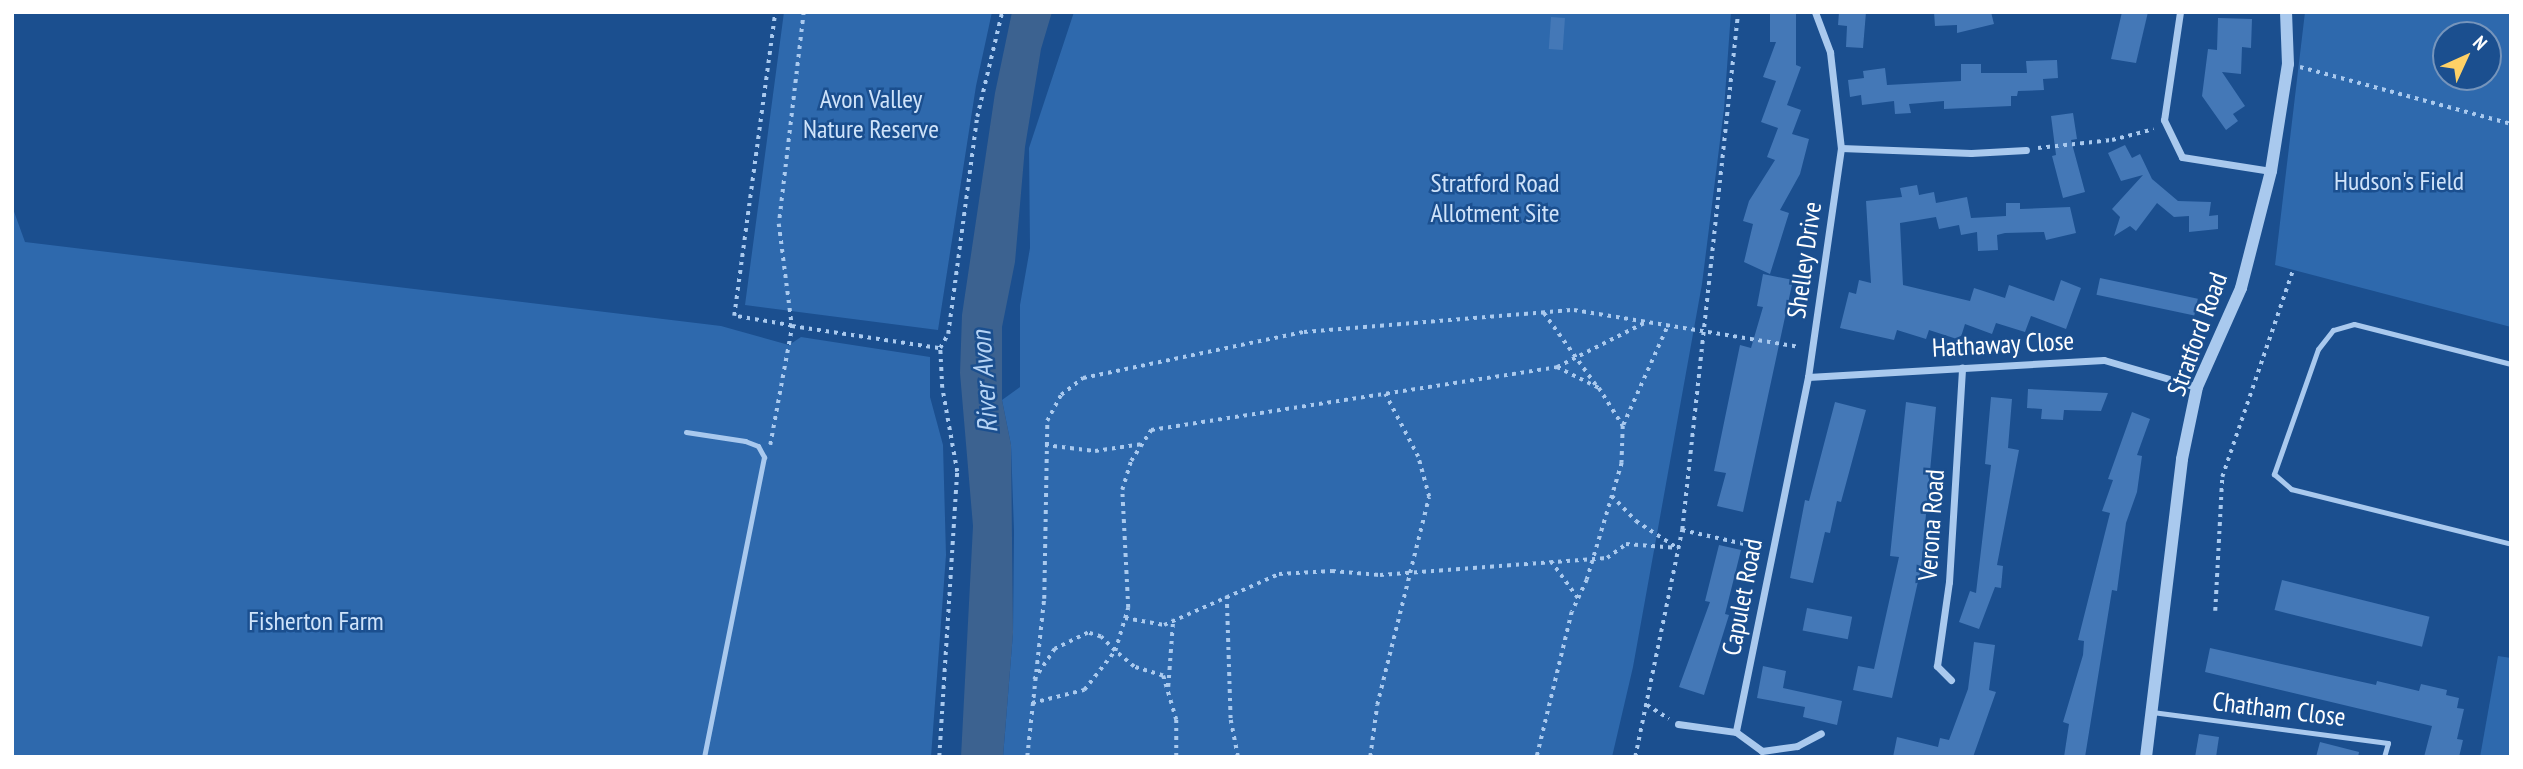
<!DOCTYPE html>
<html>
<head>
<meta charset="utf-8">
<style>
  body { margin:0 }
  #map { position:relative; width:2523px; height:769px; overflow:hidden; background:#1b4f8f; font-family:"PT Sans Narrow",sans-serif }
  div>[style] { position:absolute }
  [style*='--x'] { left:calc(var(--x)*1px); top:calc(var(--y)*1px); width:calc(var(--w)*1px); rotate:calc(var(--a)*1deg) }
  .green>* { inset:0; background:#2e69ad }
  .water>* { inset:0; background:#3c6290 }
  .building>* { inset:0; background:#4478b7; transform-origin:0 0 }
  .path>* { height:3.5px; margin-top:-1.75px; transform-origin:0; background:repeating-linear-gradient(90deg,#a9c9ee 0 3.5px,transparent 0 8.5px) }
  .service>* { height:5px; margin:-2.5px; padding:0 2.5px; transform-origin:2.5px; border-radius:2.5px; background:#a9c9ee }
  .minor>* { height:7px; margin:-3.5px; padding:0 3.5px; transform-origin:3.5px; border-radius:3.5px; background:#a9c9ee }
  .tertiary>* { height:12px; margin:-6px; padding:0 6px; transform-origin:6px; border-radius:6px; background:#a9c9ee }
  span { translate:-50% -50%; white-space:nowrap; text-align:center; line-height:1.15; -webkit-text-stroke:5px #1b4f8f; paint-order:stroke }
  .park-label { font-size:26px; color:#cfe3fa }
  .street-label { font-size:26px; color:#fff }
  .water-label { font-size:28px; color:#b5d3f5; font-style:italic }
  .frame { position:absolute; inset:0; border:14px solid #fff; pointer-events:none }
  .north { position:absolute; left:2432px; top:21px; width:70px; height:70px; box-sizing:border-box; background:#1b4f8f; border:2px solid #7695bc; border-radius:50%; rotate:45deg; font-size:19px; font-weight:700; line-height:28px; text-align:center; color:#fff }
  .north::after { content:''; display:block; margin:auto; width:24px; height:32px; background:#ffd166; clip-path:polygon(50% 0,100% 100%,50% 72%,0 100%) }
</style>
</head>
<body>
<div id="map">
  <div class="green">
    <i style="clip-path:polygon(784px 12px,992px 12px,976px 86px,938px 330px,745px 305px)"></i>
    <i style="clip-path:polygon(1074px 12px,1731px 12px,1724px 109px,1702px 284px,1633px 667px,1612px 757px,1003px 757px,1013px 633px,1014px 531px,1011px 445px,1002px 400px,1020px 387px,1020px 305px,1030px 248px,1029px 148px)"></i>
    <i style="clip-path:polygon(evenodd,2305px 12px,2511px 12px,2511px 327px,2275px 265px,2305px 12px,2446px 35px,2488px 35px,2488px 77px,2446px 77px,2446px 35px)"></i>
    <i style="clip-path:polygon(12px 206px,25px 242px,721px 326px,789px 345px,801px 337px,930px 357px,930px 397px,943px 445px,946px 555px,931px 757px,12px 757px)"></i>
    <i style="clip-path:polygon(2498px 656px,2511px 658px,2511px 757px,2480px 757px)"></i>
  </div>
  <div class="water">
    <i style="clip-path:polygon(1012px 12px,1052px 12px,1041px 49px,1025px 147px,1015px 262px,1002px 327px,1002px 400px,1011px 445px,1013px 633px,1003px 757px,961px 757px,973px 526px,960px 373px,962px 315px,995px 93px)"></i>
  </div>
  <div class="building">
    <i style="clip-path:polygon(1839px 12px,1866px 12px,1863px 48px,1846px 47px,1847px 26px,1838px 25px)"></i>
    <i style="clip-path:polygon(1934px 12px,1991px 12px,1994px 24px,1957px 33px,1957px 25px,1935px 26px)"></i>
    <i style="clip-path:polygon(2122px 12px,2148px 12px,2136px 63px,2111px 59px)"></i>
    <i style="clip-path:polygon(1770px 13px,1796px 13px,1796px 65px,1801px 67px,1787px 105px,1801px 110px,1792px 134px,1809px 139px,1800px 174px,1780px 210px,1789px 213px,1770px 274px,1744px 262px,1753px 224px,1743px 221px,1749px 201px,1775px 160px,1767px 157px,1778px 128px,1761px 122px,1776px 81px,1763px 77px,1776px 42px,1770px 42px)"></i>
    <i style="left:1551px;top:17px;width:14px;height:32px;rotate:4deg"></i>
    <i style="clip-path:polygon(2218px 18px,2252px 19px,2251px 48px,2242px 47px,2241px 74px,2222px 72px,2245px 106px,2233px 114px,2238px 121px,2226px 130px,2202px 96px,2208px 49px,2217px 50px)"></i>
    <i style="clip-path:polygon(2057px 60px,2058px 78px,2043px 79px,2044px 90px,2018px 91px,2017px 96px,2011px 96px,2011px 106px,1944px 109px,1944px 101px,1909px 104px,1911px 113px,1895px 114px,1894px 101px,1862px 105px,1861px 95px,1850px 97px,1848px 80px,1864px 78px,1863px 71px,1885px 68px,1887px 85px,1961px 81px,1961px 64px,1981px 64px,1981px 73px,2027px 73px,2026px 61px)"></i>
    <i style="clip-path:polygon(2073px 113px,2077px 139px,2071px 140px,2085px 192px,2063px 198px,2052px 156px,2056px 155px,2051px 116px)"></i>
    <i style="clip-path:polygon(2125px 145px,2132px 158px,2140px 154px,2152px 179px,2178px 201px,2211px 202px,2209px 216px,2218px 215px,2218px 229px,2189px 232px,2189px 216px,2174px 217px,2157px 203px,2136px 231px,2130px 226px,2114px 236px,2120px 217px,2112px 209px,2143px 175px,2121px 181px,2108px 153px)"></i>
    <i style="clip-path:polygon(1917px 185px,1919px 195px,1934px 192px,1936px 203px,1967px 197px,1971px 218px,2006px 216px,2006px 203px,2020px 203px,2020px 209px,2070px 207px,2076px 233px,2046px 240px,2044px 232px,2005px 233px,1997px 235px,1998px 250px,1978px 251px,1977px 232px,1961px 235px,1959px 225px,1939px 229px,1936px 217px,1900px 223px,1903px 285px,1970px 301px,1974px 288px,2005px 298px,2009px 285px,2054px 301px,2061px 280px,2081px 288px,2066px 329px,2031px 316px,2025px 332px,1996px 323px,1992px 334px,1965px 324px,1960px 340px,1929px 330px,1926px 339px,1897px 330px,1894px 340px,1840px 328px,1849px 292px,1856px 294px,1859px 280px,1871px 283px,1866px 201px,1902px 197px,1900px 188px)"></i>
    <i style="clip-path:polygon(1763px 274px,1793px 280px,1743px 512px,1717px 506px,1726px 473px,1714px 471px,1740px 345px,1751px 348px,1763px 307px,1757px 306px)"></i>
    <i style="left:2100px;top:278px;width:100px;height:17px;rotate:12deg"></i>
    <i style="clip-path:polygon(2028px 389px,2108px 393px,2101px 411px,2064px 410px,2063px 420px,2041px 419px,2042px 409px,2027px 408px)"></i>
    <i style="clip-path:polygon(1991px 397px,2012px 399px,2008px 448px,2019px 450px,1997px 565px,2003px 566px,2001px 588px,1995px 587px,1979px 629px,1959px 622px,1970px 591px,1976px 593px,1991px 465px,1985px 464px)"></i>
    <i style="clip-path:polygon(1835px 402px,1866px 410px,1841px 502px,1837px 501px,1830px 533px,1825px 532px,1813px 583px,1790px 578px,1805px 500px,1809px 501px)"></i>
    <i style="clip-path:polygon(1906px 402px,1936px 407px,1921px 568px,1892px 698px,1853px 690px,1858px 666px,1874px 669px,1899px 557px,1890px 556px)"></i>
    <i style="clip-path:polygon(2132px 412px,2150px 419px,2137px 455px,2142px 456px,2137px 492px,2126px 523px,2117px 591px,2112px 590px,2085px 757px,2064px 757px,2069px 724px,2063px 722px,2083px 655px,2084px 641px,2078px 640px,2110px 513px,2102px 511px,2113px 480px,2108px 479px)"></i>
    <i style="clip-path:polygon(1719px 545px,1741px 550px,1725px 614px,1729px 615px,1704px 695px,1679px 687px,1710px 602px,1705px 601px)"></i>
    <i style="left:2282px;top:580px;width:152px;height:31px;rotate:14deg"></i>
    <i style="left:1807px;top:608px;width:46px;height:23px;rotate:11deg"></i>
    <i style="clip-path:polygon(1974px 642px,1995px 645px,1989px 690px,1996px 692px,1973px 757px,1893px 757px,1897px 737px,1938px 747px,1940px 738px,1949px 740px,1968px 689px)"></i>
    <i style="clip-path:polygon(2210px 648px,2376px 685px,2377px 681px,2419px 691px,2421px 684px,2447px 690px,2446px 695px,2459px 698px,2457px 708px,2464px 709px,2457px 739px,2463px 740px,2459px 757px,2424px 757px,2432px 726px,2205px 672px)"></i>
    <i style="clip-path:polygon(1763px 666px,1786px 671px,1783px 688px,1842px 701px,1837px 725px,1803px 717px,1805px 707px,1757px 698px)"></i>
    <i style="clip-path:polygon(2199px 734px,2219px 737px,2216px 757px,2195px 757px)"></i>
    <i style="clip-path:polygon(2320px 742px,2359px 752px,2358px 757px,2316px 757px)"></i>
  </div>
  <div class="path">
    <i style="--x:804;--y:12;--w:213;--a:96.7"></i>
    <i style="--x:779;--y:224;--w:103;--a:82.7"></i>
    <i style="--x:792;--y:326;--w:150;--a:8.5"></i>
    <i style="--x:2300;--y:67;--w:219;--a:15.1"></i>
    <i style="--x:2038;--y:148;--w:74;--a:-6.2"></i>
    <i style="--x:2112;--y:140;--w:43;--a:-14.7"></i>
    <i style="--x:1544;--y:313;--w:92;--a:54.2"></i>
    <i style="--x:1557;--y:367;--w:100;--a:-26.8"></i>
    <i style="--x:1623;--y:425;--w:110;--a:-65.8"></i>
    <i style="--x:770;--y:445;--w:121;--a:-79.5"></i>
    <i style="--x:792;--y:326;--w:59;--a:-170.2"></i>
    <i style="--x:734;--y:316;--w:307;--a:-82.3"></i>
    <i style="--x:1045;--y:445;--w:50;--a:6.8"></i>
    <i style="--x:1095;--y:451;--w:48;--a:-8.5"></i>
    <i style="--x:1612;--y:496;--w:35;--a:46"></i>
    <i style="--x:1636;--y:521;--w:48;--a:33"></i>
    <i style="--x:1682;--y:530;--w:82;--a:12.7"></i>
    <i style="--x:1551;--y:561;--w:46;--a:53.9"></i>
    <i style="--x:1227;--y:596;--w:124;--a:88.2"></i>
    <i style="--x:1231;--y:720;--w:38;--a:79"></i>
    <i style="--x:2215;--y:611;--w:134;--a:-87"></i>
    <i style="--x:2222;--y:477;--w:219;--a:-71.1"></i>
    <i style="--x:1125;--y:618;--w:40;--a:10"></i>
    <i style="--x:1164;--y:625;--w:126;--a:-23.9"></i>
    <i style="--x:1279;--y:574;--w:53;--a:-3.2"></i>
    <i style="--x:1332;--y:571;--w:48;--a:4.8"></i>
    <i style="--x:1380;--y:575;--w:228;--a:-4.3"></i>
    <i style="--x:1607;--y:558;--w:24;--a:-36"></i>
    <i style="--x:1626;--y:544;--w:52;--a:4.4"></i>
    <i style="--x:1168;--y:687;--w:68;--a:-85.8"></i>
    <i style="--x:1032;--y:703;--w:54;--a:-14"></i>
    <i style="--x:1084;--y:690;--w:50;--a:-51.5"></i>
    <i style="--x:1115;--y:651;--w:20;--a:-135"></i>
    <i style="--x:1101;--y:637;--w:14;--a:-163"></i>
    <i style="--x:1088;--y:633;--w:37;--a:154"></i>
    <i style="--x:1055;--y:649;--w:37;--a:124"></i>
    <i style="--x:1647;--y:705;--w:26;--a:32"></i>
    <i style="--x:939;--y:757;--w:286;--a:-86.4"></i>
    <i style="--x:957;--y:472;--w:85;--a:-100.1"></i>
    <i style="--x:942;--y:388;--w:40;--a:-92.9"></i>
    <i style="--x:940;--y:348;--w:16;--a:-60"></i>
    <i style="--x:948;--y:334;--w:219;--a:-82.4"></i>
    <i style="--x:977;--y:117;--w:108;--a:-76.6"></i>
    <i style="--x:1027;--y:757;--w:159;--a:-83.9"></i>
    <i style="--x:1044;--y:599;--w:178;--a:-89"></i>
    <i style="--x:1047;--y:421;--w:30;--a:-62"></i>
    <i style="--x:1061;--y:395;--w:28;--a:-38"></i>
    <i style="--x:1083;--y:378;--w:226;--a:-11.8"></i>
    <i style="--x:1304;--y:332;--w:271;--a:-4.7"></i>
    <i style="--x:1574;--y:310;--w:229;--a:9.3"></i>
    <i style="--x:1176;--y:757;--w:37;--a:-90"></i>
    <i style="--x:1176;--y:720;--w:46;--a:-106.5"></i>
    <i style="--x:1163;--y:676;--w:30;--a:-163"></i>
    <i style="--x:1134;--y:667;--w:25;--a:-140"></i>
    <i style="--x:1115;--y:651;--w:45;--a:-73.2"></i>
    <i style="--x:1128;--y:608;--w:118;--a:-92.9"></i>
    <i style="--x:1122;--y:490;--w:30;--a:-73"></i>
    <i style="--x:1131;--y:461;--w:37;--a:-57"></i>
    <i style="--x:1151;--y:430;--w:411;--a:-8.8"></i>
    <i style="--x:1557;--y:367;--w:47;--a:26.6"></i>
    <i style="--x:1599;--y:388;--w:45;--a:57.7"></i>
    <i style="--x:1623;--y:426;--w:37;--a:92"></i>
    <i style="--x:1622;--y:463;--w:122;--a:106.7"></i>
    <i style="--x:1587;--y:580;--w:35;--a:115"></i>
    <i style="--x:1572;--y:612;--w:149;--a:103.6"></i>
    <i style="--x:1370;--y:757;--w:52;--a:-82.3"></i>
    <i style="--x:1377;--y:705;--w:214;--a:-76"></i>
    <i style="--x:1429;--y:497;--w:41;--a:-105.4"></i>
    <i style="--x:1418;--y:457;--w:71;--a:-117.6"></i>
    <i style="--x:1635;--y:757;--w:232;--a:-78.3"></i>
    <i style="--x:1682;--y:530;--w:521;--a:-83.83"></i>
  </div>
  <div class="service">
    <i style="--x:2511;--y:364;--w:162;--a:-165.7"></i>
    <i style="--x:2354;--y:324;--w:22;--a:164"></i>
    <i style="--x:2333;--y:330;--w:24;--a:128"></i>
    <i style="--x:2318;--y:349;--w:133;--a:109.4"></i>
    <i style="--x:2274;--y:474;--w:23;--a:41"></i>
    <i style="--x:2291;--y:489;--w:227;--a:14"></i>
    <i style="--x:686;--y:432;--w:60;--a:8.7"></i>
    <i style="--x:745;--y:441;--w:14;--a:21"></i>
    <i style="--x:758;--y:446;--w:13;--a:61"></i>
    <i style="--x:764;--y:457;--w:306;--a:101.3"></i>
    <i style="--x:2152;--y:712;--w:238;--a:7.5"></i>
    <i style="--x:2388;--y:743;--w:15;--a:106"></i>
  </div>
  <div class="minor">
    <i style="--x:1815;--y:12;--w:43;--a:69.4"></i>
    <i style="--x:1830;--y:52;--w:97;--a:83.5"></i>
    <i style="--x:1841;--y:148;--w:231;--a:98.2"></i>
    <i style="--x:1808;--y:377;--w:362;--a:101.5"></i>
    <i style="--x:1736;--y:732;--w:32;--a:36"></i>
    <i style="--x:1762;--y:751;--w:35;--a:-8"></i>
    <i style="--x:1797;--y:746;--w:27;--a:-28"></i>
    <i style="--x:2180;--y:12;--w:109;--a:98.4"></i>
    <i style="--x:2164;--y:120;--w:41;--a:64.1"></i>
    <i style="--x:2182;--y:157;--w:90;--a:8.9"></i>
    <i style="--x:1841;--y:148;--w:130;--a:2.2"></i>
    <i style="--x:1971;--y:153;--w:55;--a:-3.1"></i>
    <i style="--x:1808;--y:377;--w:296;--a:-3.3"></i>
    <i style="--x:2104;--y:360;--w:97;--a:16.2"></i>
    <i style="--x:1951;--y:680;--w:20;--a:-135"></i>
    <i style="--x:1937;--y:666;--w:85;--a:-81.9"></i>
    <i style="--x:1949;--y:582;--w:215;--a:-86.5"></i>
    <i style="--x:1678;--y:724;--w:59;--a:7.9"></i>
  </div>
  <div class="tertiary">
    <i style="--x:2146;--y:757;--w:300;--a:-83.1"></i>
    <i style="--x:2182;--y:459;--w:74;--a:-78.2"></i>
    <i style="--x:2197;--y:387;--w:108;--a:-66"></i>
    <i style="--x:2241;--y:288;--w:121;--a:-75.6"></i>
    <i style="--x:2271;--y:171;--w:108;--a:-81"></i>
    <i style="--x:2288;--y:64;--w:52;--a:-92.2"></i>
  </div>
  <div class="park-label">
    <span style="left:871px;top:114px">Avon Valley<br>Nature Reserve</span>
    <span style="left:2399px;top:181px">Hudson's Field</span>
    <span style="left:1495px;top:198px">Stratford Road<br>Allotment Site</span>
    <span style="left:316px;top:621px">Fisherton Farm</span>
  </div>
  <div class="street-label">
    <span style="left:1804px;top:260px;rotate:-82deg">Shelley Drive</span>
    <span style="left:2197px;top:334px;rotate:-70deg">Stratford Road</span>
    <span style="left:2003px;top:344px;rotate:-3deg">Hathaway Close</span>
    <span style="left:1931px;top:525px;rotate:-86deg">Verona Road</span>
    <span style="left:1742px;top:597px;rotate:-79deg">Capulet Road</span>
    <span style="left:2279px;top:709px;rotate:7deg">Chatham Close</span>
  </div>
  <div class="water-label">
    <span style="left:984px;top:382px;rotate:-94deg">River Avon</span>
  </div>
  <div class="frame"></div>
  <div class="north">N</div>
</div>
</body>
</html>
